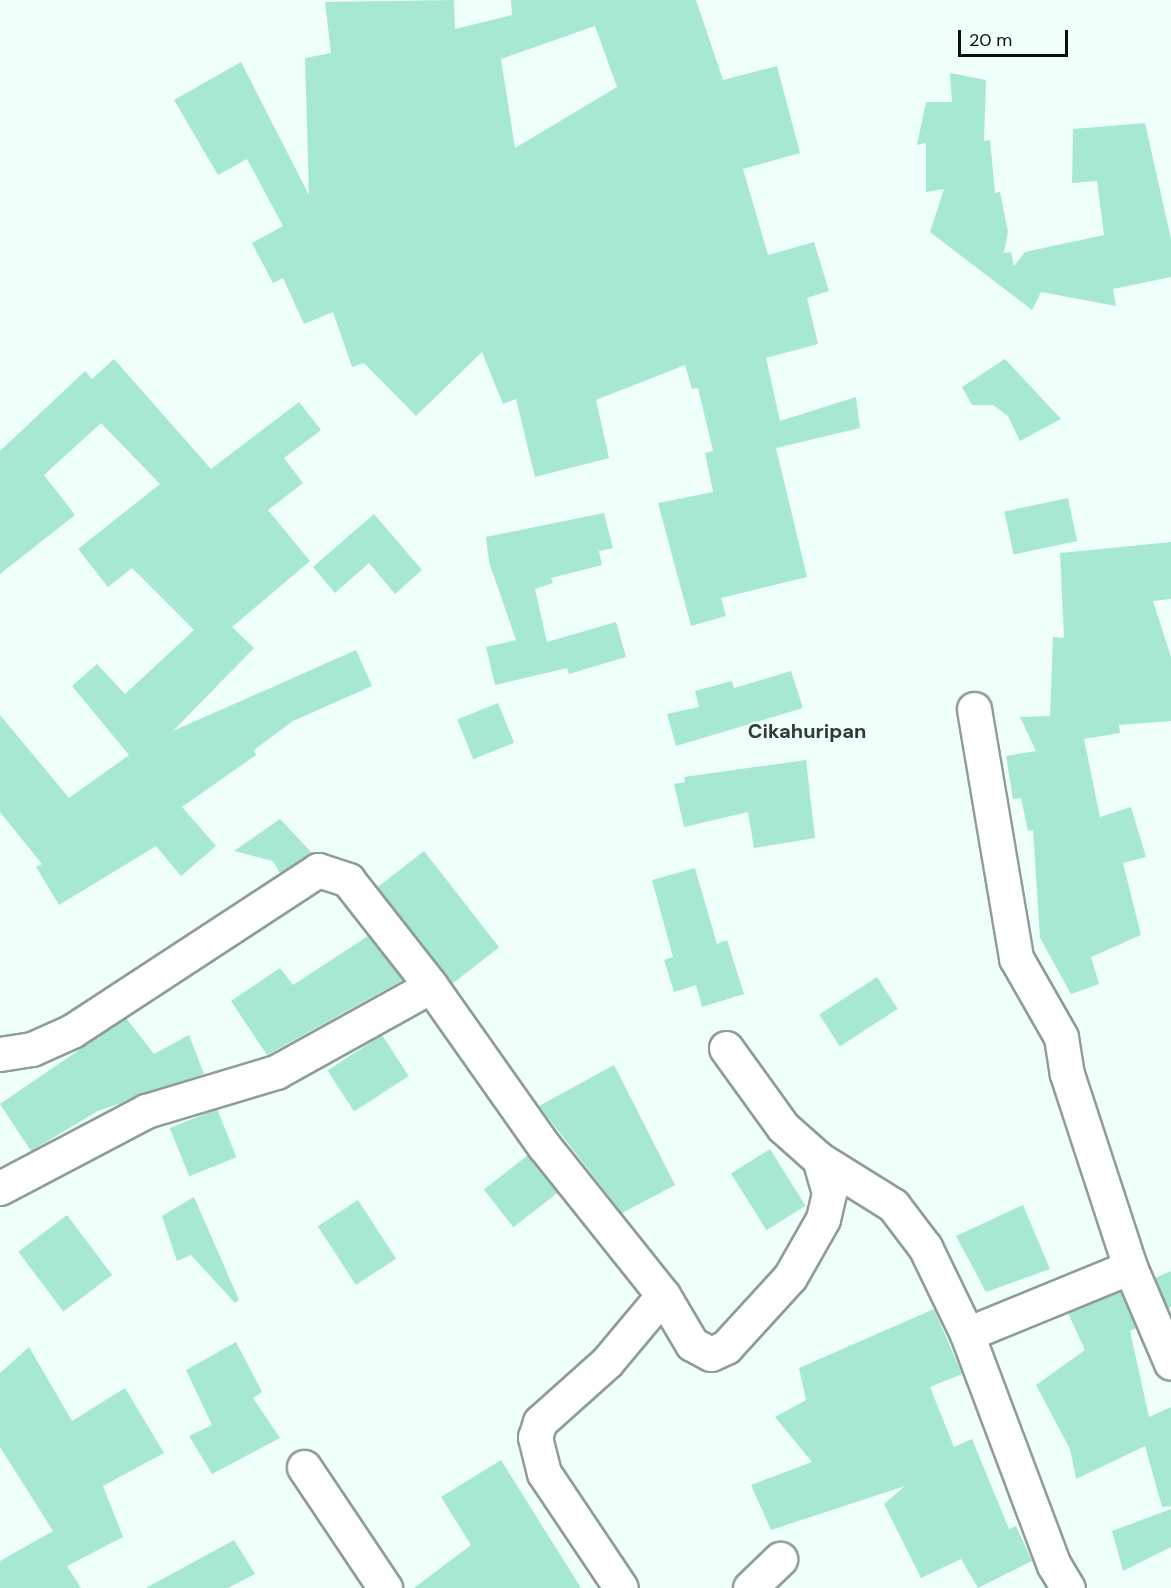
<!DOCTYPE html>
<html>
<head>
<meta charset="utf-8">
<style>
  body { margin:0 }
  #map { position:relative; width:1171px; height:1588px; overflow:hidden; background:#effff9; font-family:"DM Sans",sans-serif }
  div>[style] { position:absolute }
  [style*='--x'] { left:calc(var(--x)*1px); top:calc(var(--y)*1px); width:calc(var(--w)*1px); rotate:calc(var(--a)*1deg) }
  .building>* { inset:0; background:#a7e8d4; transform-origin:0 0 }
  .roads { filter:drop-shadow(2px 0 #8f9d98) drop-shadow(-2px 0 #8f9d98) drop-shadow(0 2px #8f9d98) drop-shadow(0 -2px #8f9d98) }
  .street>* { height:33px; margin:-16.5px; padding:0 16.5px; transform-origin:16.5px; border-radius:16.5px; background:#fff }
  span { translate:-50% -50%; white-space:nowrap; text-align:center; line-height:1.15; -webkit-text-stroke:5px #effff9; paint-order:stroke }
  .quarter-label { font-size:20px; color:#2e3a36; font-weight:700 }
  .scale { position:absolute; left:958px; top:30px; width:110px; height:27px; box-sizing:border-box; border:3px solid #0a0f0e; border-top:0; padding-left:8px; font-size:18px; line-height:21px; white-space:nowrap; color:#0a0f0e; -webkit-text-stroke:4px #effff9; paint-order:stroke }
</style>
</head>
<body>
<div id="map">
  <div class="building">
    <i style="clip-path:polygon(evenodd,454px 0,455px 29px,512px 15px,511px 0,696px 0,723px 80px,777px 66px,800px 153px,743px 169px,768px 255px,814px 242px,829px 291px,807px 298px,818px 344px,766px 358px,780px 421px,856px 397px,860px 428px,776px 448px,807px 577px,721px 598px,726px 616px,691px 626px,658px 503px,713px 492px,705px 453px,713px 451px,698px 388px,692px 389px,685px 365px,596px 400px,609px 458px,535px 477px,516px 399px,503px 404px,482px 352px,416px 416px,364px 363px,352px 367px,333px 312px,304px 324px,283px 278px,273px 283px,252px 243px,283px 226px,247px 159px,218px 175px,174px 100px,241px 62px,309px 195px,305px 58px,331px 53px,325px 2px,454px 0,595px 26px,617px 87px,515px 148px,501px 59px,595px 26px)"></i>
    <i style="clip-path:polygon(950px 73px,986px 80px,984px 141px,990px 140px,995px 193px,1000px 192px,1008px 232px,1004px 253px,1011px 252px,1014px 266px,1025px 252px,1104px 235px,1097px 181px,1072px 183px,1073px 129px,1145px 123px,1171px 239px,1171px 277px,1113px 289px,1116px 306px,1041px 292px,1032px 310px,930px 232px,944px 189px,926px 192px,926px 143px,917px 145px,926px 102px,952px 102px)"></i>
    <i style="clip-path:polygon(114px 359px,211px 469px,299px 402px,321px 430px,284px 458px,303px 483px,268px 510px,310px 561px,232px 627px,254px 648px,173px 731px,356px 650px,372px 686px,293px 721px,254px 750px,256px 755px,182px 807px,216px 846px,181px 876px,156px 846px,59px 905px,36px 867px,42px 864px,0 812px,0 715px,69px 798px,129px 755px,72px 686px,97px 664px,125px 694px,194px 630px,132px 568px,108px 587px,78px 549px,160px 484px,101px 423px,44px 475px,75px 515px,0 574px,0 451px,85px 371px,92px 379px)"></i>
    <i style="clip-path:polygon(1005px 359px,1061px 419px,1020px 441px,1008px 416px,993px 405px,972px 405px,962px 387px)"></i>
    <i style="left:1068px;top:498px;width:44px;height:65px;rotate:78deg"></i>
    <i style="clip-path:polygon(604px 513px,613px 548px,599px 551px,602px 565px,551px 578px,553px 583px,535px 589px,547px 642px,616px 622px,626px 657px,569px 674px,567px 668px,495px 685px,486px 647px,516px 640px,489px 562px,486px 537px)"></i>
    <i style="clip-path:polygon(374px 514px,422px 570px,395px 594px,369px 563px,335px 593px,313px 567px)"></i>
    <i style="clip-path:polygon(1171px 542px,1171px 599px,1153px 601px,1171px 657px,1171px 721px,1119px 725px,1120px 733px,1084px 739px,1100px 817px,1131px 807px,1146px 857px,1123px 863px,1141px 935px,1091px 957px,1099px 984px,1071px 994px,1040px 938px,1033px 830px,1028px 831px,1021px 798px,1013px 799px,1006px 756px,1036px 751px,1020px 717px,1050px 716px,1053px 637px,1064px 638px,1060px 553px)"></i>
    <i style="clip-path:polygon(791px 671px,803px 708px,676px 746px,667px 714px,699px 707px,695px 691px,732px 681px,734px 688px)"></i>
    <i style="left:498px;top:703px;width:43px;height:44px;rotate:68deg"></i>
    <i style="clip-path:polygon(806px 760px,815px 838px,754px 848px,748px 812px,684px 827px,674px 784px,685px 782px,684px 777px)"></i>
    <i style="clip-path:polygon(280px 819px,312px 853px,280px 873px,273px 861px,234px 851px)"></i>
    <i style="left:424px;top:851px;width:122px;height:59px;rotate:52deg"></i>
    <i style="clip-path:polygon(695px 868px,717px 944px,727px 940px,744px 994px,702px 1007px,696px 985px,674px 992px,664px 960px,673px 957px,652px 880px)"></i>
    <i style="clip-path:polygon(368px 936px,403px 980px,267px 1055px,231px 1001px,280px 968px,293px 985px)"></i>
    <i style="left:877px;top:977px;width:38px;height:69px;rotate:57deg"></i>
    <i style="clip-path:polygon(126px 1018px,154px 1054px,189px 1035px,204px 1074px,98px 1111px,31px 1151px,0 1104px)"></i>
    <i style="left:382px;top:1035px;width:49px;height:65px;rotate:57deg"></i>
    <i style="clip-path:polygon(614px 1065px,675px 1185px,622px 1213px,539px 1106px)"></i>
    <i style="left:217px;top:1109px;width:52px;height:51px;rotate:68deg"></i>
    <i style="left:770px;top:1149px;width:67px;height:46px;rotate:58deg"></i>
    <i style="left:528px;top:1155px;width:48px;height:56px;rotate:52deg"></i>
    <i style="clip-path:polygon(194px 1197px,239px 1300px,235px 1303px,191px 1255px,177px 1261px,162px 1216px)"></i>
    <i style="left:358px;top:1200px;width:70px;height:48px;rotate:57deg"></i>
    <i style="clip-path:polygon(1023px 1205px,1050px 1269px,986px 1292px,956px 1236px)"></i>
    <i style="left:67px;top:1215px;width:75px;height:61px;rotate:53deg"></i>
    <i style="clip-path:polygon(1171px 1271px,1171px 1307px,1168px 1309px,1155px 1278px)"></i>
    <i style="clip-path:polygon(1120px 1291px,1136px 1328px,1130px 1331px,1149px 1417px,1171px 1407px,1171px 1506px,1162px 1507px,1145px 1446px,1076px 1479px,1070px 1449px,1036px 1385px,1085px 1350px,1068px 1313px)"></i>
    <i style="clip-path:polygon(934px 1309px,962px 1374px,930px 1387px,954px 1447px,972px 1439px,1009px 1529px,1016px 1526px,1032px 1561px,978px 1588px,961px 1559px,921px 1578px,884px 1504px,905px 1486px,771px 1530px,751px 1485px,812px 1462px,775px 1417px,806px 1400px,799px 1368px)"></i>
    <i style="clip-path:polygon(236px 1342px,262px 1392px,253px 1398px,280px 1438px,212px 1474px,189px 1436px,212px 1425px,186px 1370px)"></i>
    <i style="clip-path:polygon(29px 1347px,72px 1421px,125px 1388px,164px 1453px,103px 1486px,123px 1537px,67px 1566px,81px 1588px,0 1588px,0 1561px,53px 1531px,0 1447px,0 1373px)"></i>
    <i style="clip-path:polygon(501px 1460px,581px 1588px,414px 1588px,471px 1545px,441px 1497px)"></i>
    <i style="clip-path:polygon(1171px 1509px,1171px 1547px,1123px 1571px,1112px 1531px)"></i>
    <i style="clip-path:polygon(234px 1540px,255px 1574px,228px 1588px,146px 1588px)"></i>
  </div>
  <div class="roads">
    <div class="street">
      <i style="--x:974;--y:709;--w:253;--a:80.4"></i>
      <i style="--x:1016;--y:958;--w:91;--a:60.3"></i>
      <i style="--x:1061;--y:1037;--w:37;--a:81"></i>
      <i style="--x:1067;--y:1074;--w:203;--a:71.9"></i>
      <i style="--x:1130;--y:1267;--w:104;--a:66.9"></i>
      <i style="--x:726;--y:1048;--w:97;--a:54.2"></i>
      <i style="--x:783;--y:1127;--w:48;--a:41.6"></i>
      <i style="--x:819;--y:1159;--w:87;--a:31.9"></i>
      <i style="--x:893;--y:1205;--w:53;--a:52.7"></i>
      <i style="--x:925;--y:1247;--w:97;--a:64.2"></i>
      <i style="--x:967;--y:1334;--w:247;--a:69.4"></i>
      <i style="--x:1054;--y:1565;--w:27;--a:59"></i>
      <i style="--x:0;--y:1054;--w:32;--a:-9"></i>
      <i style="--x:32;--y:1049;--w:44;--a:-24.2"></i>
      <i style="--x:72;--y:1031;--w:294;--a:-33.2"></i>
      <i style="--x:318;--y:870;--w:32;--a:18"></i>
      <i style="--x:348;--y:880;--w:135;--a:51.9"></i>
      <i style="--x:0;--y:1188;--w:165;--a:-27.8"></i>
      <i style="--x:146;--y:1111;--w:136;--a:-16.7"></i>
      <i style="--x:276;--y:1072;--w:177;--a:-29"></i>
      <i style="--x:431;--y:986;--w:196;--a:54.8"></i>
      <i style="--x:544;--y:1146;--w:191;--a:51.4"></i>
      <i style="--x:663;--y:1295;--w:87;--a:129.9"></i>
      <i style="--x:607;--y:1362;--w:90;--a:138.2"></i>
      <i style="--x:540;--y:1422;--w:16;--a:108"></i>
      <i style="--x:535;--y:1437;--w:37;--a:76"></i>
      <i style="--x:544;--y:1473;--w:138;--a:56.2"></i>
      <i style="--x:663;--y:1295;--w:57;--a:59.4"></i>
      <i style="--x:692;--y:1344;--w:21;--a:28"></i>
      <i style="--x:711;--y:1354;--w:17;--a:-25"></i>
      <i style="--x:726;--y:1347;--w:95;--a:-47.6"></i>
      <i style="--x:790;--y:1277;--w:67;--a:-60.4"></i>
      <i style="--x:823;--y:1219;--w:27;--a:-77"></i>
      <i style="--x:829;--y:1193;--w:35;--a:-106"></i>
      <i style="--x:967;--y:1334;--w:176;--a:-22.3"></i>
      <i style="--x:304;--y:1467;--w:146;--a:56.2"></i>
      <i style="--x:750;--y:1588;--w:42;--a:-44"></i>
    </div>
  </div>
  <div class="quarter-label">
    <span style="left:807px;top:731px">Cikahuripan</span>
  </div>
  <div class="scale">20 m</div>
</div>
</body>
</html>
